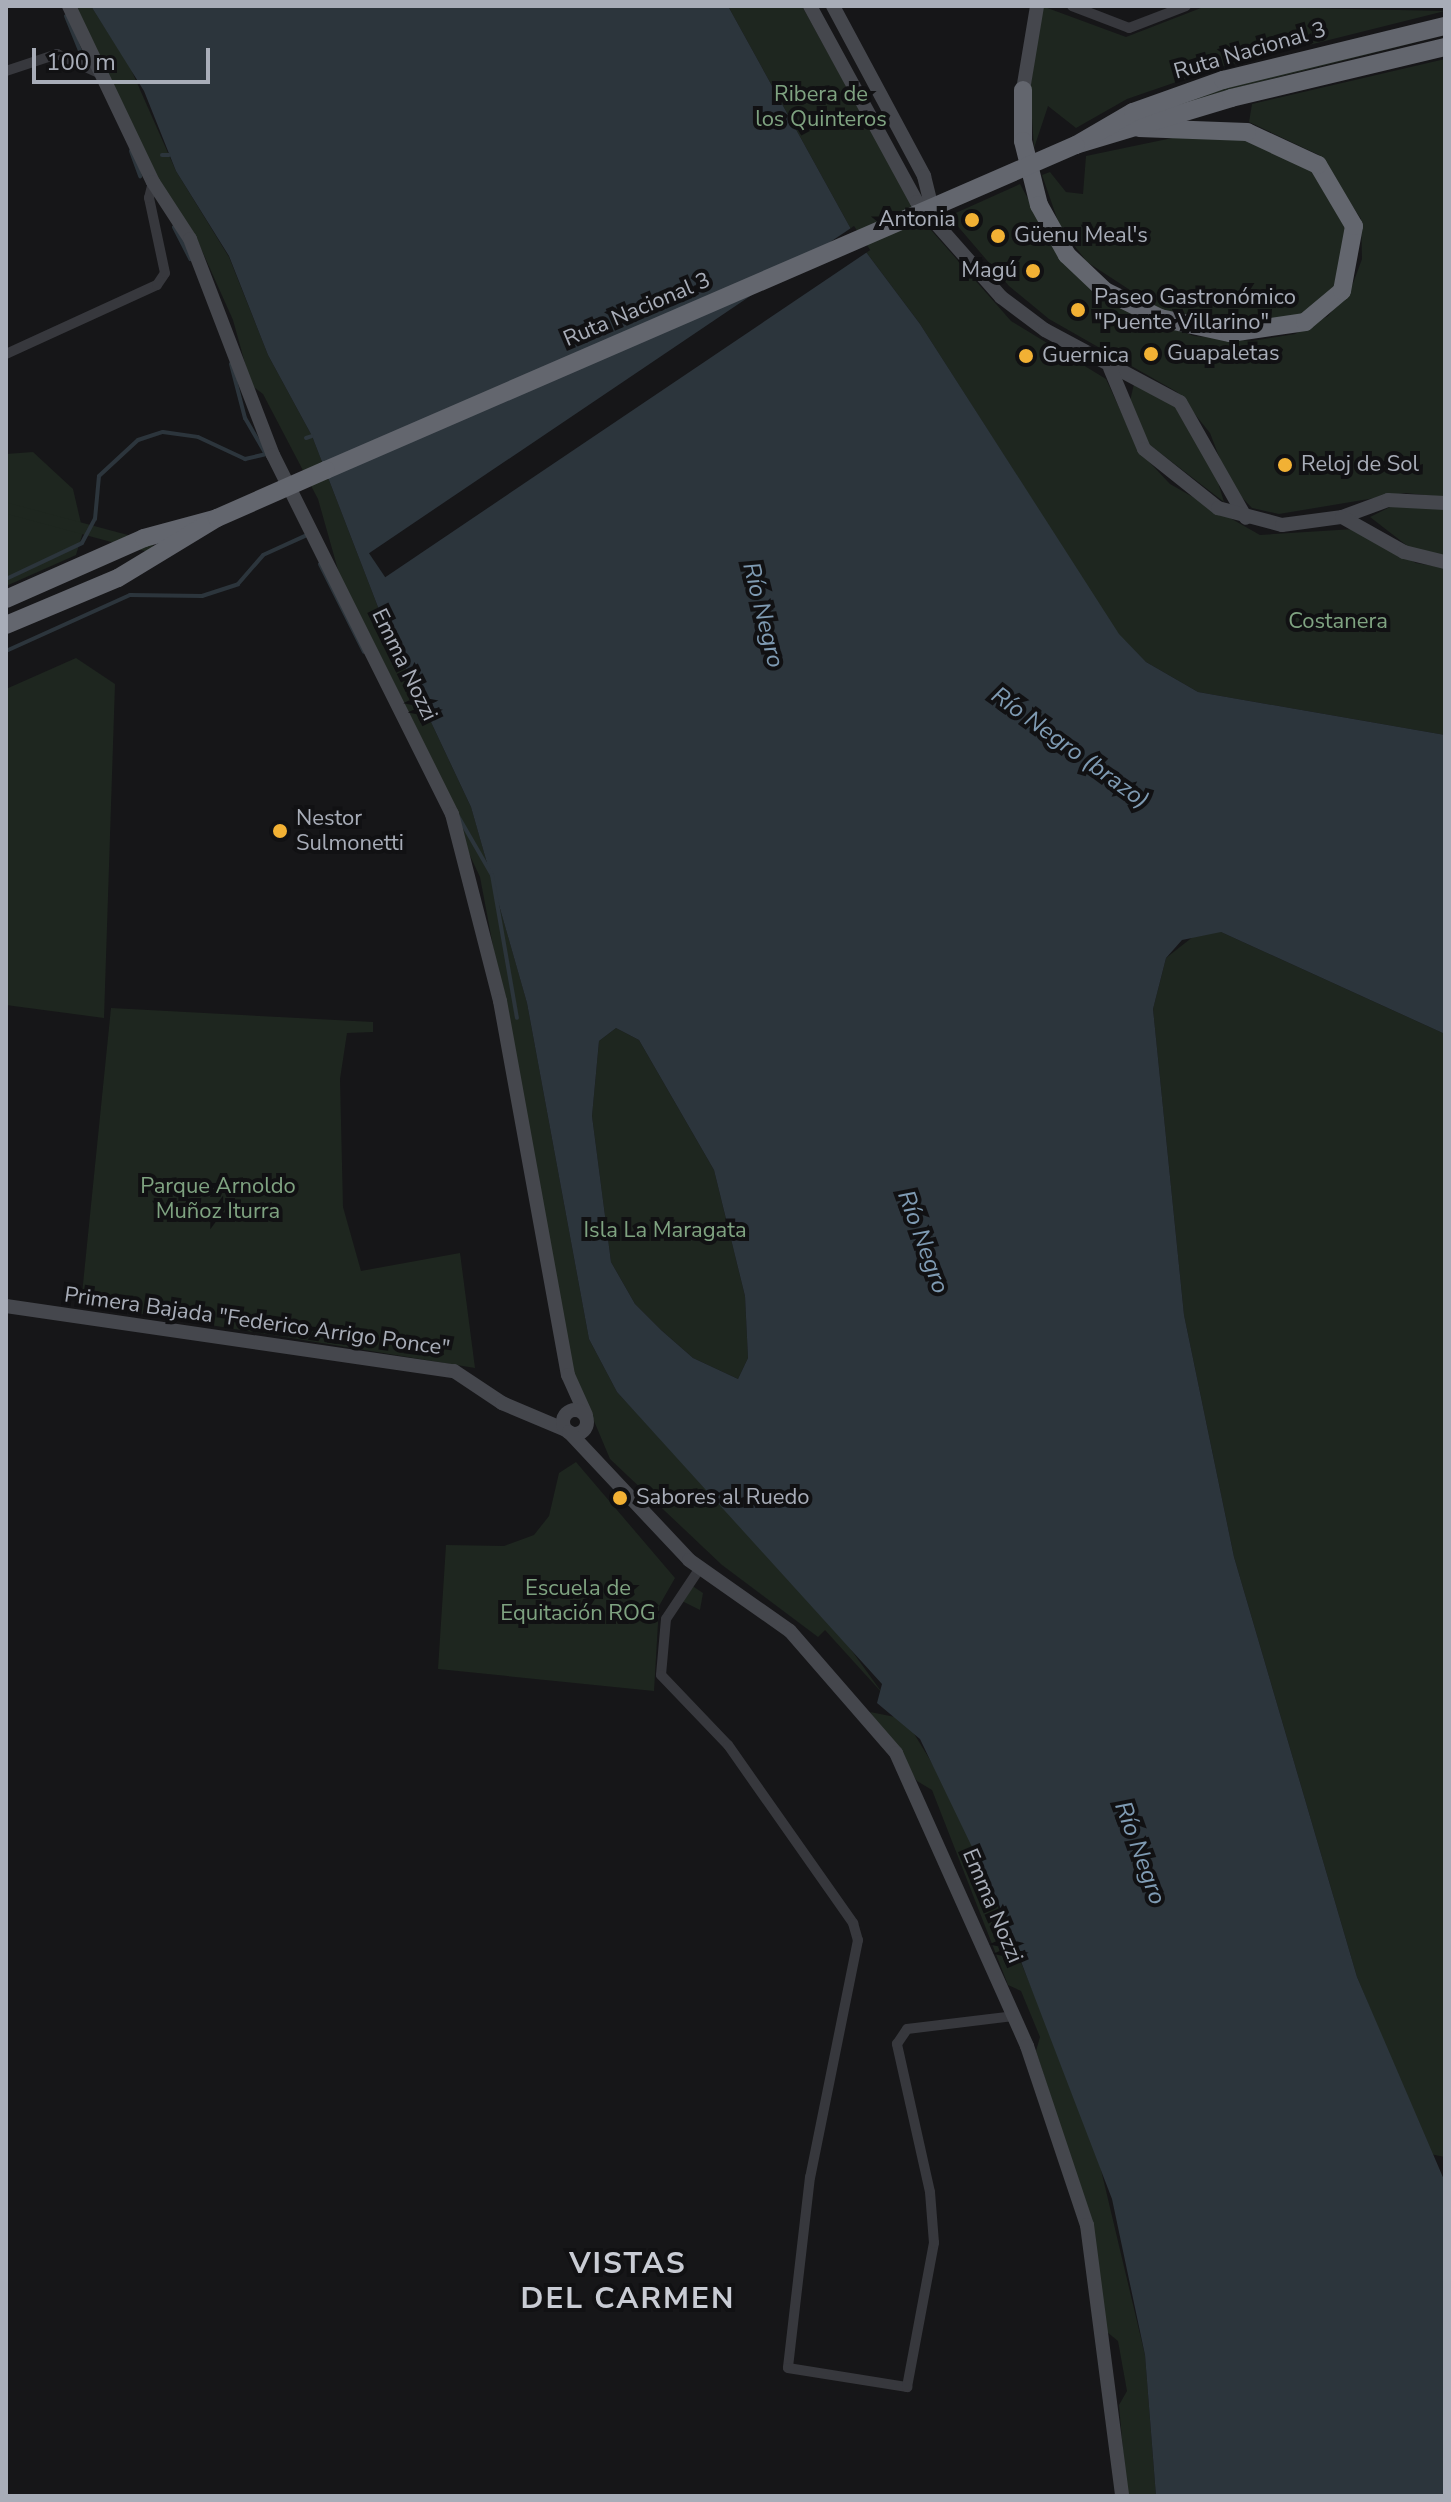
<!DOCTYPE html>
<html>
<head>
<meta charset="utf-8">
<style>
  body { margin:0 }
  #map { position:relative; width:1451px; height:2502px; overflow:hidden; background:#161618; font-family:"Nunito Sans",sans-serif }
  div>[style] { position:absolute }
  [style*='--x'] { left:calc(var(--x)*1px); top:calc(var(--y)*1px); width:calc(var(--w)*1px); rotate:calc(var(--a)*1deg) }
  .green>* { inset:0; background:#1e261f; transform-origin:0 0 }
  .water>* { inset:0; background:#2c353c }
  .pier>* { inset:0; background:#161618; transform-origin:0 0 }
  .stream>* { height:4px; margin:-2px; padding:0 2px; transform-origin:2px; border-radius:2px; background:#2c353c }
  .street>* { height:10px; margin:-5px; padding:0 5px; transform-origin:5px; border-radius:5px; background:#37383d }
  .secondary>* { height:14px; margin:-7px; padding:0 7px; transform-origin:7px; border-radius:7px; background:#45474d }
  .secondary>.ring { margin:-7px; padding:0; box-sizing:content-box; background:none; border:14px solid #45474d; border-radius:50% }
  .highway>* { height:18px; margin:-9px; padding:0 9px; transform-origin:9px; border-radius:9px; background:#63666e }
  .highway-bridge>* { height:18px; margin:-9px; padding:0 9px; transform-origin:9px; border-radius:9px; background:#63666e }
  .dots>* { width:22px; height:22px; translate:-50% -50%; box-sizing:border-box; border:4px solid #111113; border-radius:50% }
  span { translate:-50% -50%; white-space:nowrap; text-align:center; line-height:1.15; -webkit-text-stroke:8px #111113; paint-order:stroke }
  .street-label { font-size:22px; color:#a8adb8 }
  .park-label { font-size:22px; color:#7fa381 }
  .poi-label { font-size:22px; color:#a8adb8 }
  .right { translate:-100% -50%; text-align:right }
  .left { translate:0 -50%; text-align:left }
  .water-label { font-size:24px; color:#7f9bb3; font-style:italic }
  .district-label { font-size:30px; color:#c9ccd4; font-weight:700; letter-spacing:2px }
  .frame { position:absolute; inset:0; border:8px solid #a8adb8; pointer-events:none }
  .scale { position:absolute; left:32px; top:48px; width:178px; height:36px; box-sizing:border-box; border:4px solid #a8adb8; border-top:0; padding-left:10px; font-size:24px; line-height:28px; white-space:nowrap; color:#a8adb8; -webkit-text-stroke:6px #111113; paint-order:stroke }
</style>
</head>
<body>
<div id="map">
  <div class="green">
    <i style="clip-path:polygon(75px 6px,91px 6px,130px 67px,176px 171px,229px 257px,268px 355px,312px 436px,383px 620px,471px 807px,527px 1003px,589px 1339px,617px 1392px,834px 1626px,883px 1694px,825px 1630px,818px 1637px,722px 1565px,610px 1459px,573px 1371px,480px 877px,342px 584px,318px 499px,263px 394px,251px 385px,233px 320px,195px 235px,154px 174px)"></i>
    <i style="clip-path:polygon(728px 6px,802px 6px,917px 214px,1011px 321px,1106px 379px,1139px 451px,1170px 484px,1260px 535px,1354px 529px,1416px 563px,1445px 568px,1445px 735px,1198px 692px,1146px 662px,1118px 634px,920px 324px,857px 240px)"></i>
    <i style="clip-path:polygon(1042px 6px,1126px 37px,1206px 6px,1445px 11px,1217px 68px,1127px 99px,1076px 128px,1048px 106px,1034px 148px,1030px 89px)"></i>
    <i style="clip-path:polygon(1445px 35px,1228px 90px,1131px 120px,1227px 87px)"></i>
    <i style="clip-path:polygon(1445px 59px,1445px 497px,1405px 493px,1279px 514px,1252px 508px,1230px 485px,1210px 433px,1177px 392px,1049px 319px,1009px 286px,949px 216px,1020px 184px,1061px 259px,1124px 310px,1194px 336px,1252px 341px,1295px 334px,1328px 316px,1352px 286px,1362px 259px,1361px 219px,1319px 155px,1249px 122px,1252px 104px)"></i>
    <i style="clip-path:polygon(1177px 137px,1247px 139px,1312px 169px,1348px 226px,1333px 290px,1300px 317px,1225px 327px,1159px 309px,1087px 262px,1060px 227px,1042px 175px,1050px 172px,1066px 192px,1083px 194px,1086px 156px)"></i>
    <i style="clip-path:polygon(1134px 384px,1170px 399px,1214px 469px,1224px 502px,1146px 442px,1130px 401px)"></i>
    <i style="clip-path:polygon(33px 452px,73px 489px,83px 532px,76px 555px,6px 586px,6px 454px)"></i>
    <i style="clip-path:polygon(1426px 506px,1445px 510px,1445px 557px,1410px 548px,1370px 517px,1390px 507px)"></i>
    <i style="left:154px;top:542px;width:11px;height:162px;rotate:105deg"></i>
    <i style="clip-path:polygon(76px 658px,115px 684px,104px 1018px,6px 1005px,6px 689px)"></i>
    <i style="clip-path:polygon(1199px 932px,1221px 932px,1445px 1034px,1445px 2157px,1430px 2154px,1357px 1977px,1234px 1557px,1184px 1315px,1153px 1009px,1166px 958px)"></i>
    <i style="clip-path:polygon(111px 1008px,373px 1022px,373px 1032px,347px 1033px,340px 1079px,343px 1207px,361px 1271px,460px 1253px,475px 1368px,81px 1304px)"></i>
    <i style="clip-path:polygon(616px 1028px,639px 1040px,714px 1170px,745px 1296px,748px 1358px,738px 1379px,693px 1358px,661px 1330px,635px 1304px,611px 1262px,592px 1116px,599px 1041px)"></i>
    <i style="clip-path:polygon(576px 1462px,675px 1578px,659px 1606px,654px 1691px,438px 1669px,446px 1545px,504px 1546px,534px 1535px,549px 1516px,559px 1473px)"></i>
    <i style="clip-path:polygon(691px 1585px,703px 1593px,700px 1610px,680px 1600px)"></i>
    <i style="clip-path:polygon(870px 1712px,905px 1719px,951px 1794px,1093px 2136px,1145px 2355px,1156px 2496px,1127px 2496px,1119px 2405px,1127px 2391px,1118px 2341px,1107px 2332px,1092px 2224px,1036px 2051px,1040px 2037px,1021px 1991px,1008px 1985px,932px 1790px,917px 1781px)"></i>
  </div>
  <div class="water">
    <i style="clip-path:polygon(evenodd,91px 6px,728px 6px,857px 240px,920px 324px,1119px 634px,1146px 662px,1198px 692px,1445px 735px,1445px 1034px,1221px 932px,1182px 940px,1166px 958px,1153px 1009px,1184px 1315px,1234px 1557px,1357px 1977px,1445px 2182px,1445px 2496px,1156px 2496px,1145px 2355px,1112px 2199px,997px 1899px,920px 1739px,877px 1703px,882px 1684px,617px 1392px,589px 1339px,527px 1003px,471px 807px,383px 620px,312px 436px,268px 355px,229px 256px,176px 171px,144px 91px,91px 6px,616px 1028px,639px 1040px,714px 1170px,745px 1296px,748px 1358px,738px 1379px,693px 1358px,661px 1330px,635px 1304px,611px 1262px,592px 1116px,599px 1041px,616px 1028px)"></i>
  </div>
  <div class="pier">
    <i style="left:854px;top:226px;width:29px;height:585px;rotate:56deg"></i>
  </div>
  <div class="stream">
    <i style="--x:66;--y:16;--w:38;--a:68"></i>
    <i style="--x:131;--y:151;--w:27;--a:70"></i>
    <i style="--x:162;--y:155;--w:7;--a:0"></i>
    <i style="--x:174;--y:227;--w:36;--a:63"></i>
    <i style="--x:231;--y:364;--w:56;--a:75.5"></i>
    <i style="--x:245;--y:418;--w:39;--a:60"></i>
    <i style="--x:306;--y:438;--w:6;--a:-18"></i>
    <i style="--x:320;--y:564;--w:98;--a:63.4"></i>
    <i style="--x:6;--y:579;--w:84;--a:-25.3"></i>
    <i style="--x:82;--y:543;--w:27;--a:-62"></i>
    <i style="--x:95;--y:519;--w:43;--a:-84.7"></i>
    <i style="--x:99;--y:476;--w:53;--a:-42.7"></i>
    <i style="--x:138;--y:440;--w:26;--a:-18"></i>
    <i style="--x:163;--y:432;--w:35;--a:8"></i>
    <i style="--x:198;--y:437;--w:52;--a:25.1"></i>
    <i style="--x:245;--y:459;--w:22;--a:-13"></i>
    <i style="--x:6;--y:651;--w:136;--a:-24.3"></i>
    <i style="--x:130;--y:595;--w:72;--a:0.8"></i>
    <i style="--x:202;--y:596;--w:38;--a:-18"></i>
    <i style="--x:238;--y:584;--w:38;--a:-49"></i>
    <i style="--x:263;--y:555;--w:48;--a:-24.4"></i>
    <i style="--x:458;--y:816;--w:68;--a:60"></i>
    <i style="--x:492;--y:875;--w:145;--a:80.1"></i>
  </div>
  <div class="street">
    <i style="--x:1072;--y:6;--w:61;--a:21.1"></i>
    <i style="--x:1129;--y:28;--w:61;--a:-21.1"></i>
    <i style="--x:6;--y:71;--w:54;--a:-18.4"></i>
    <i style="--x:57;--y:54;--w:51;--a:24.5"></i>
    <i style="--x:6;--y:354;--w:166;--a:-24.6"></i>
    <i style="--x:157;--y:285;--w:14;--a:-56"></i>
    <i style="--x:165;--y:273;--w:77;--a:-102"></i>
    <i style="--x:149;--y:198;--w:16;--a:-76"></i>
    <i style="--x:700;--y:1568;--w:61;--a:123.7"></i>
    <i style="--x:666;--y:1619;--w:56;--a:95.1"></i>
    <i style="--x:661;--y:1675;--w:97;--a:46.3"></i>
    <i style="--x:728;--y:1745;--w:218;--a:54.9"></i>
    <i style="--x:853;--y:1923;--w:18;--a:74"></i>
    <i style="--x:858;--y:1940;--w:242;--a:101.4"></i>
    <i style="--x:810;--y:2177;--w:192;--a:96.6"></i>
    <i style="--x:788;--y:2368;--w:121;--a:9.1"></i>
    <i style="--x:907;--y:2387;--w:147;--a:-79.4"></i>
    <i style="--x:934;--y:2243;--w:51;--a:-94.5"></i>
    <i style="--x:930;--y:2192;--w:152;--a:-102.6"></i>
    <i style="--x:897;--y:2044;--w:18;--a:-56"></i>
    <i style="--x:907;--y:2029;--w:109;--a:-6.9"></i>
  </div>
  <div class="secondary">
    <i style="--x:69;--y:6;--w:195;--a:64.5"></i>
    <i style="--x:153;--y:182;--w:68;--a:57"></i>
    <i style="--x:190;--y:239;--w:231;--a:69"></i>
    <i style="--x:273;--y:455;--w:401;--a:63.5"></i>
    <i style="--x:452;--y:814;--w:193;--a:75.6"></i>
    <i style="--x:500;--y:1001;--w:380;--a:79.7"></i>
    <i style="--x:568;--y:1375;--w:44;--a:65.8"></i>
    <i style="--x:810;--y:6;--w:223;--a:61.4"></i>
    <i style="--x:917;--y:202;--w:127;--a:48.5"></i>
    <i style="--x:1001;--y:297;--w:55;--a:36.9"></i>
    <i style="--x:1045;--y:330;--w:153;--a:28.1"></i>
    <i style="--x:1180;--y:402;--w:133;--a:60.4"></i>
    <i style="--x:833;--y:6;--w:193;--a:61.8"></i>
    <i style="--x:924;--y:176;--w:41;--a:76"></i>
    <i style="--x:1023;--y:90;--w:85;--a:-80.5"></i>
    <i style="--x:1110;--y:368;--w:88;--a:67.2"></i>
    <i style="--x:1144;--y:449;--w:95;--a:38.6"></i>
    <i style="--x:1218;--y:508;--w:66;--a:14.9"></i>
    <i style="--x:1282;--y:525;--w:61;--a:-7.6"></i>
    <i style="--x:1342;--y:517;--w:49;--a:-20.3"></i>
    <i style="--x:1388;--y:500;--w:57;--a:3"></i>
    <i style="--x:1342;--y:517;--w:71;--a:29.4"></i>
    <i style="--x:1404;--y:552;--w:42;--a:13.7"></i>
    <i style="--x:6;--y:1306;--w:453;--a:8.3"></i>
    <i style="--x:454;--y:1371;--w:58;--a:33.7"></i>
    <i style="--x:502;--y:1403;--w:69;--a:22.9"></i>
    <i class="ring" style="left:563px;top:1410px;width:10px;height:10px"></i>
    <i style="--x:569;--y:1432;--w:175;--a:46.8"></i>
    <i style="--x:689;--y:1560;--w:123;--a:35.1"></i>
    <i style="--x:790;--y:1631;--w:162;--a:49"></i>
    <i style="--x:896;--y:1753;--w:321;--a:65.9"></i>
    <i style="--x:1027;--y:2046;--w:189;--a:71.5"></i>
    <i style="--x:1087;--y:2225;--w:273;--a:82.6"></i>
  </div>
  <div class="highway">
    <i style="--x:1023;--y:90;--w:51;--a:90"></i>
    <i style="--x:1023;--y:141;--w:66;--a:76"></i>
    <i style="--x:1039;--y:205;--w:57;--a:60.8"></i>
    <i style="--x:1067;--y:255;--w:52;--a:43.5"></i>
    <i style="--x:1105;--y:291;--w:61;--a:26.1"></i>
    <i style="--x:1160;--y:318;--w:72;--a:12.1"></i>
    <i style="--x:1230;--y:333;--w:76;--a:-8.3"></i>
    <i style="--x:1305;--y:322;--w:48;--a:-40"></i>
    <i style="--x:1342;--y:291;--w:66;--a:-79.5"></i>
    <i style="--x:1354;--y:226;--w:71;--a:-120.5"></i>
    <i style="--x:1318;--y:165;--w:78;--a:-155.1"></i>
    <i style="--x:1247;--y:132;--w:108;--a:-177.9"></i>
    <i style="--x:1079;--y:144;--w:159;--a:-16.8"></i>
    <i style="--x:1231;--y:98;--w:220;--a:-13.4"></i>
    <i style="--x:1076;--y:145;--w:66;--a:-30.1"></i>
    <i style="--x:1133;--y:112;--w:96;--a:-19.6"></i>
    <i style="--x:1223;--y:80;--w:228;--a:-13.7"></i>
    <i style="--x:326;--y:470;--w:644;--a:-23.42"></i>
    <i style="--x:6;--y:599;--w:151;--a:-23.8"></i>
    <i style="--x:144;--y:538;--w:73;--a:-15.2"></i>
    <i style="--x:6;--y:625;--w:121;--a:-22.8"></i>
    <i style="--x:118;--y:578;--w:116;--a:-31.2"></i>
  </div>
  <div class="highway-bridge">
    <i style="--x:917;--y:214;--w:173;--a:-23.5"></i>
    <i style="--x:217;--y:518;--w:119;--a:-23.8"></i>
  </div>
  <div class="dots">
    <i style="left:972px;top:220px;background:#f2b134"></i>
    <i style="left:998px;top:236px;background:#f2b134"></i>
    <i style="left:1033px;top:271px;background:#f2b134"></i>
    <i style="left:1078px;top:310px;background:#f2b134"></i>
    <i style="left:1151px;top:354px;background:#f2b134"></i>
    <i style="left:1026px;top:356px;background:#f2b134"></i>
    <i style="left:1285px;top:465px;background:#f2b134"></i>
    <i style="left:280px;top:831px;background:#f2b134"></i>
    <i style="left:620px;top:1498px;background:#f2b134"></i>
  </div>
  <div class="street-label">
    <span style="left:1250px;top:51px;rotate:-16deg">Ruta Nacional 3</span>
    <span style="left:637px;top:310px;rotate:-23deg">Ruta Nacional 3</span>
    <span style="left:404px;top:665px;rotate:64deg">Emma Nozzi</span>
    <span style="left:257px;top:1322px;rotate:8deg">Primera Bajada "Federico Arrigo Ponce"</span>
    <span style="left:992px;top:1906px;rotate:67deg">Emma Nozzi</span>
  </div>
  <div class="park-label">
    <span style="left:821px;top:107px">Ribera de<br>los Quinteros</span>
    <span style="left:1338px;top:622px">Costanera</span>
    <span style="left:218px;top:1199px">Parque Arnoldo<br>Muñoz Iturra</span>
    <span style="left:665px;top:1231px">Isla La Maragata</span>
    <span style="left:578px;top:1601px">Escuela de<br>Equitación ROG</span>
  </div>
  <div class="poi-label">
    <span class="right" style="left:956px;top:220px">Antonia</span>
    <span class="left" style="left:1014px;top:236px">Güenu Meal's</span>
    <span class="right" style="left:1017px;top:271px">Magú</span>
    <span class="left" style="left:1094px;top:310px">Paseo Gastronómico<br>"Puente Villarino"</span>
    <span class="left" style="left:1167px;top:354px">Guapaletas</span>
    <span class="left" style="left:1042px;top:356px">Guernica</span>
    <span class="left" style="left:1301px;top:465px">Reloj de Sol</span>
    <span class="left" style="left:296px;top:831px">Nestor<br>Sulmonetti</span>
    <span class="left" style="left:636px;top:1498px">Sabores al Ruedo</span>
  </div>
  <div class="water-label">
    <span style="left:763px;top:615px;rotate:76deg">Río Negro</span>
    <span style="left:1070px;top:748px;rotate:36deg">Río Negro (brazo)</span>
    <span style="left:923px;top:1242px;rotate:70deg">Río Negro</span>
    <span style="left:1140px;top:1853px;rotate:70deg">Río Negro</span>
  </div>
  <div class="district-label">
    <span style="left:628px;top:2281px">VISTAS<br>DEL CARMEN</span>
  </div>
  <div class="frame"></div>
  <div class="scale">100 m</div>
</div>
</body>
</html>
